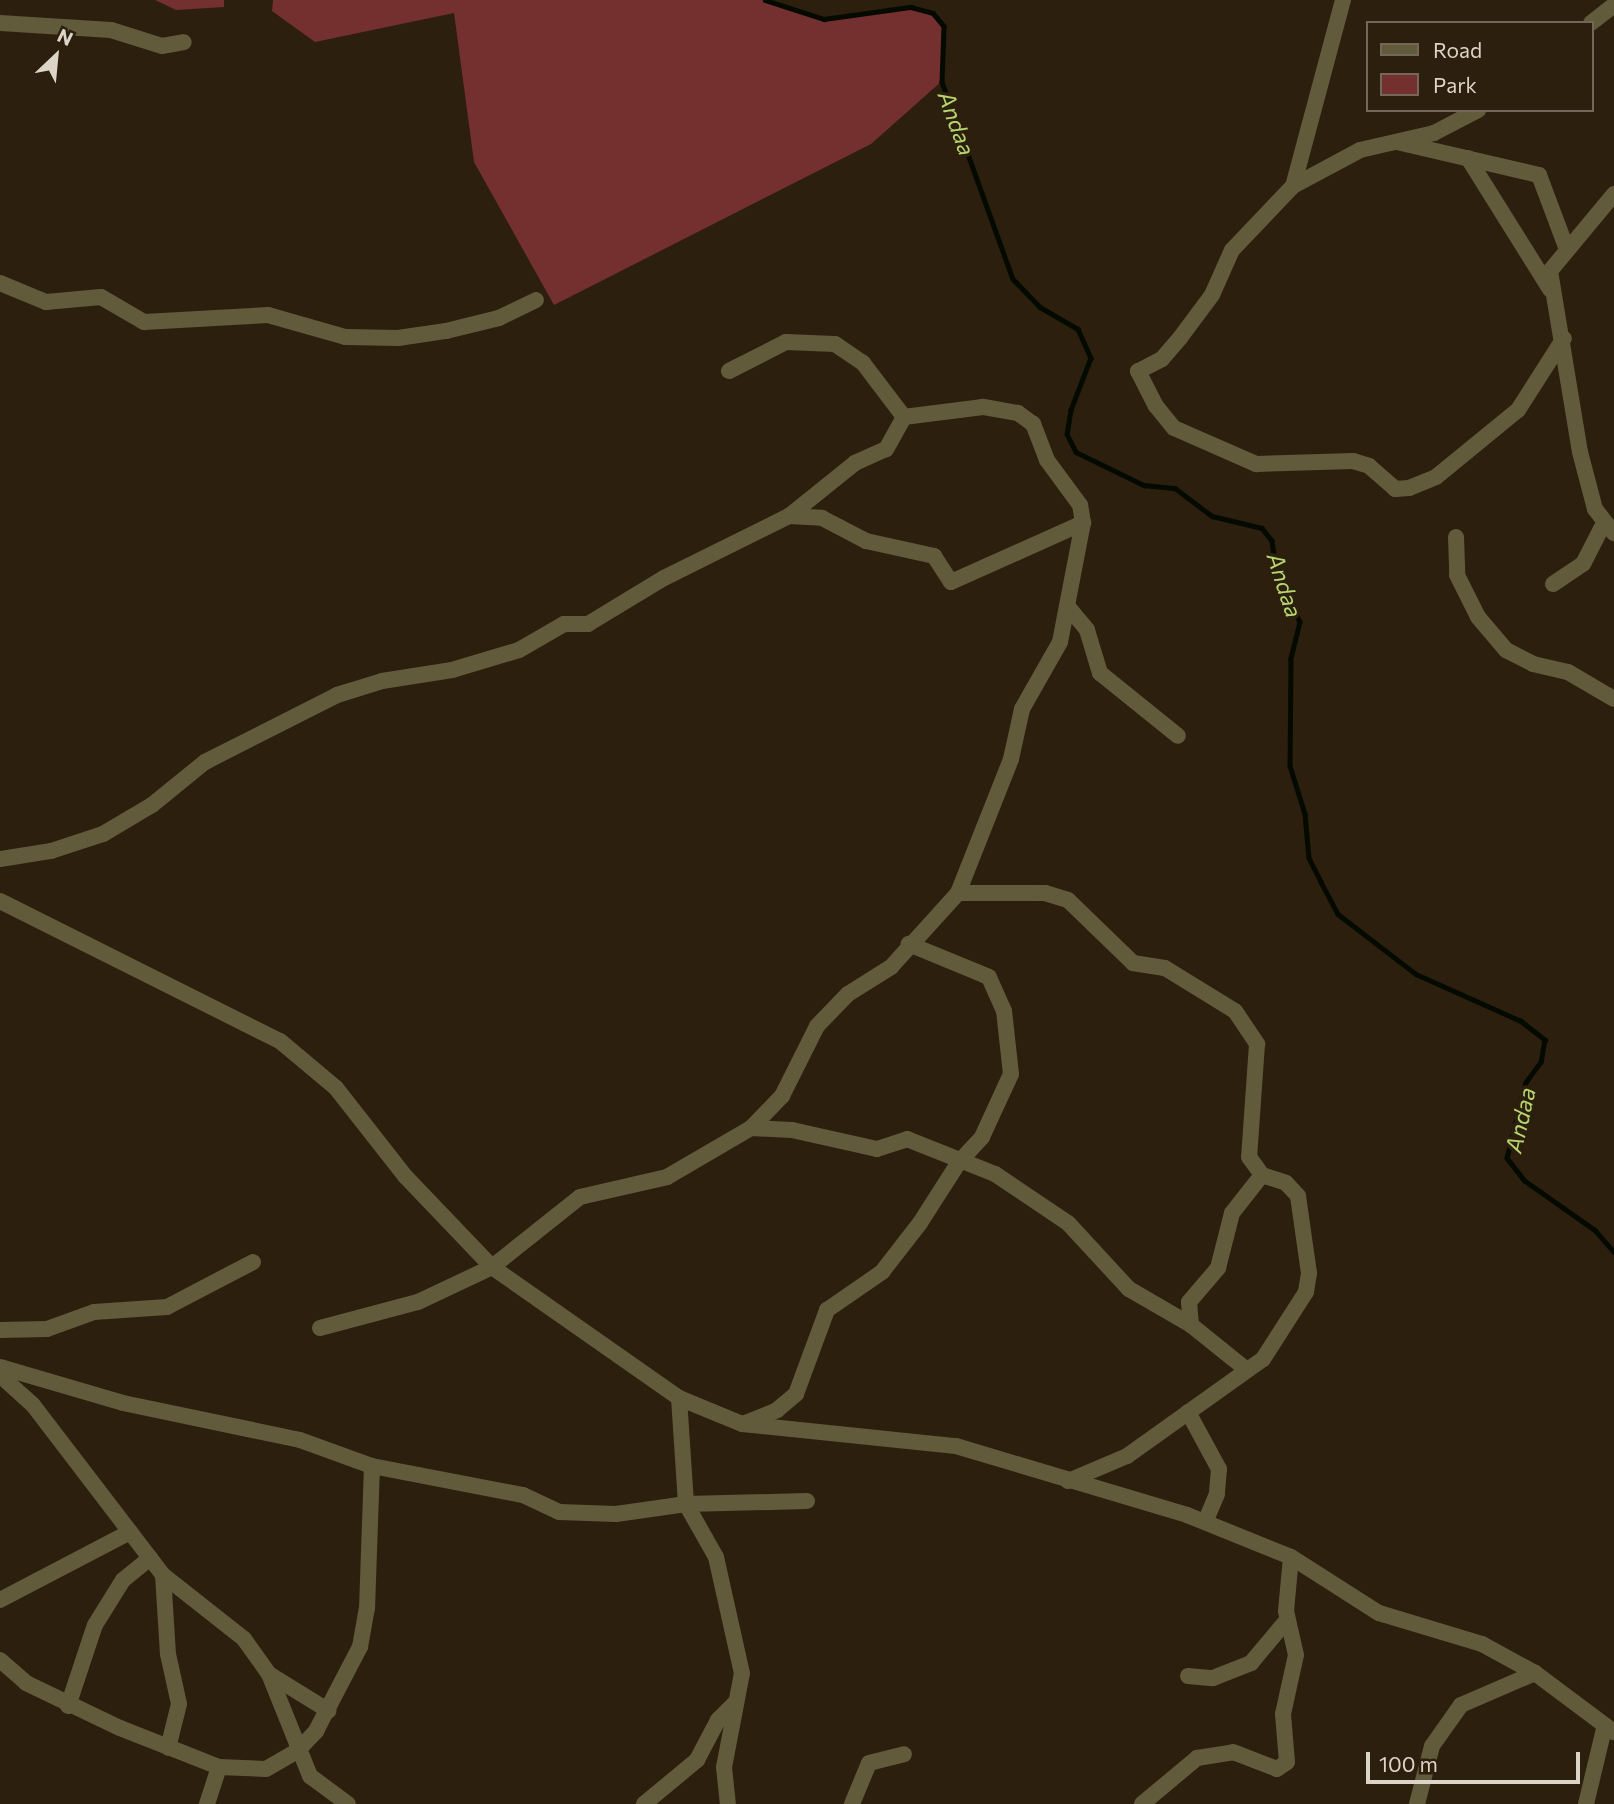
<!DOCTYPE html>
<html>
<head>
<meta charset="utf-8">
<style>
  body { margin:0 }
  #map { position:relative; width:1614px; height:1804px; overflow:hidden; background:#2c1f0d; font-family:Commissioner,sans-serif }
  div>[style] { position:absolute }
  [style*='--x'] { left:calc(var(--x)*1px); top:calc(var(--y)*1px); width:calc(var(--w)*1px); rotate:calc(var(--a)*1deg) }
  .green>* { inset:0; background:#742f2f }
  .stream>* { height:4.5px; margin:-2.25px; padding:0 2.25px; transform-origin:2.25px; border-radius:2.25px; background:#050a00 }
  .street>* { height:16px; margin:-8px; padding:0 8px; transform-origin:8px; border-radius:8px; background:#615b3c }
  span { translate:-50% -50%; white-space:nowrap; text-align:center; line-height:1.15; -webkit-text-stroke:7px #2c1f0d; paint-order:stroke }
  .water-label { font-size:23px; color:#b7d670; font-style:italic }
  .legend { position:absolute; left:1366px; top:21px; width:228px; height:91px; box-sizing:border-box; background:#2c1f0d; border:2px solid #736758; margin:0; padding:9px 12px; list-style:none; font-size:21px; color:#ddd4c8 }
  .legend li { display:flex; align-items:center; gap:14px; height:35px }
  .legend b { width:35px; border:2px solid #736758 }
  .north { position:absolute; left:21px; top:21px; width:70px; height:70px; -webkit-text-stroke:5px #2c1f0d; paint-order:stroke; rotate:26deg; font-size:19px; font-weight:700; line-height:28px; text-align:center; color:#ddd4c8 }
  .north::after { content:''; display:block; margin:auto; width:24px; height:32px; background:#ddd4c8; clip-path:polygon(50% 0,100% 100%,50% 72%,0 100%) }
  .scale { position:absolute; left:1366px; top:1752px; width:214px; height:32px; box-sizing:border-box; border:4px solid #ddd4c8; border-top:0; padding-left:9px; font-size:21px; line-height:24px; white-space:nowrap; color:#ddd4c8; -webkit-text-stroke:5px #2c1f0d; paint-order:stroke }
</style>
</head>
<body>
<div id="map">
  <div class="green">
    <i style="clip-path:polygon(155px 0,224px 0,224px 7px,176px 10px)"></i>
    <i style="clip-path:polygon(273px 0,765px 0,824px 19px,911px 7px,933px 13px,944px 26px,942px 81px,871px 144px,554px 305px,474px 162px,454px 13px,315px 42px,272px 11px)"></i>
  </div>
  <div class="stream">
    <i style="--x:765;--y:0;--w:62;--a:17.9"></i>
    <i style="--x:824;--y:19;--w:88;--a:-7.9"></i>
    <i style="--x:911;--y:7;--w:23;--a:15"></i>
    <i style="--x:933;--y:13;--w:17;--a:50"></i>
    <i style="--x:944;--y:26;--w:56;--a:92"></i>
    <i style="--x:942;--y:82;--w:209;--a:70.2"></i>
    <i style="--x:1013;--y:279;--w:39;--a:46"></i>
    <i style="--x:1040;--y:307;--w:44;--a:30.1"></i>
    <i style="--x:1078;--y:329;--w:32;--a:66"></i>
    <i style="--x:1091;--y:358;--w:56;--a:111"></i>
    <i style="--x:1071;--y:410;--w:24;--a:99"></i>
    <i style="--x:1067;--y:434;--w:20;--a:63"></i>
    <i style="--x:1076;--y:452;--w:76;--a:25.9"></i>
    <i style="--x:1144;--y:485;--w:31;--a:6"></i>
    <i style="--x:1175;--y:488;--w:46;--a:37.1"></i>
    <i style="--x:1212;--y:516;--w:51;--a:13.5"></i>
    <i style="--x:1262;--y:528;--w:16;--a:52"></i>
    <i style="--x:1272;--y:541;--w:30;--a:82"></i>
    <i style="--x:1276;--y:571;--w:56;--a:64.8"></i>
    <i style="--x:1300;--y:622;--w:38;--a:104"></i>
    <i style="--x:1291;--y:659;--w:107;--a:90.5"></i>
    <i style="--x:1290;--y:766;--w:50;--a:72.6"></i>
    <i style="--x:1305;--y:814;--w:44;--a:84.8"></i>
    <i style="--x:1309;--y:858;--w:27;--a:63"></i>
    <i style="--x:1321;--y:882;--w:36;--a:62"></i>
    <i style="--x:1338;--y:914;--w:98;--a:37.6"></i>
    <i style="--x:1416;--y:974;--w:115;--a:24.1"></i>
    <i style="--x:1521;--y:1021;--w:31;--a:38"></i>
    <i style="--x:1545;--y:1040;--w:22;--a:100"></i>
    <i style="--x:1541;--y:1062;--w:26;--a:126"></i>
    <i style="--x:1526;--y:1083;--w:77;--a:104.2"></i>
    <i style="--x:1507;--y:1158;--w:28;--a:52"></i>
    <i style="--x:1524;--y:1180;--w:87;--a:35.2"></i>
    <i style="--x:1595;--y:1230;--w:29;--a:49"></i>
  </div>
  <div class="street">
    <i style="--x:1343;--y:0;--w:193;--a:105"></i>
    <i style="--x:1293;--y:186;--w:88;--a:133.6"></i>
    <i style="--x:1232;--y:250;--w:49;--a:114"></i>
    <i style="--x:1212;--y:295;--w:54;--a:126.7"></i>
    <i style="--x:1180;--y:338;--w:28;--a:131"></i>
    <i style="--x:1162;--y:359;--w:27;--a:153"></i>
    <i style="--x:1138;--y:371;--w:39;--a:63"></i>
    <i style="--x:1156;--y:406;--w:28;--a:51"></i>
    <i style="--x:1174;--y:428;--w:90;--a:23.7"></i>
    <i style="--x:1256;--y:464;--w:97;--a:-1.8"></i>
    <i style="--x:1353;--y:461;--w:17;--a:17"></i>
    <i style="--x:1369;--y:466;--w:35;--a:41"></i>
    <i style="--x:1395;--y:489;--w:14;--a:-4"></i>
    <i style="--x:1409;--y:488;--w:29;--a:-22"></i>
    <i style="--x:1436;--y:477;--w:106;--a:-39.3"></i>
    <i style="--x:1518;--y:410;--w:85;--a:-57.4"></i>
    <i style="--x:0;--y:23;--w:111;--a:3.6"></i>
    <i style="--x:111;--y:30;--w:53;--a:17.4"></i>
    <i style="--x:162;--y:46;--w:22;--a:-10"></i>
    <i style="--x:1591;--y:23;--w:29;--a:-38"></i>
    <i style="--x:1397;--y:142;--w:146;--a:13.1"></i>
    <i style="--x:1539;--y:175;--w:77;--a:69.4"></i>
    <i style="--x:1468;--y:158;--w:155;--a:58"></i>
    <i style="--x:1293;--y:186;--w:76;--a:-28.2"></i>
    <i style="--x:1360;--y:150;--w:76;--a:-12.9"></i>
    <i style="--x:1434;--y:133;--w:50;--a:-27.6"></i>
    <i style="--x:1614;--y:194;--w:100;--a:129.7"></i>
    <i style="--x:1550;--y:271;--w:183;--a:80.6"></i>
    <i style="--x:1580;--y:452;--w:59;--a:75.3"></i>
    <i style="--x:1595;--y:509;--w:31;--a:52"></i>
    <i style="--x:0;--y:283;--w:50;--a:22.4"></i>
    <i style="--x:46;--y:302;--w:55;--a:-5.2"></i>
    <i style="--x:101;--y:297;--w:50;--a:30.2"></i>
    <i style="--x:144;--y:322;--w:124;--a:-3.2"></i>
    <i style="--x:268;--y:315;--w:80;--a:15.9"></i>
    <i style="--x:345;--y:337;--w:53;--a:1.1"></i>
    <i style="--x:398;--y:338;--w:49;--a:-8.3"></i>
    <i style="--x:446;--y:331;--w:55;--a:-13.8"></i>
    <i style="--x:499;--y:318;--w:41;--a:-25.9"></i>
    <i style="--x:729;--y:371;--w:64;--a:-27"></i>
    <i style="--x:786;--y:342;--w:49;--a:2.3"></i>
    <i style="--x:835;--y:344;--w:34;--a:34"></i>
    <i style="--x:863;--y:363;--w:68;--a:52.8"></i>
    <i style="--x:1456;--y:537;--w:38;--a:88"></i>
    <i style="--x:1457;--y:575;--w:47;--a:63.4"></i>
    <i style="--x:1478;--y:617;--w:43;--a:49.7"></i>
    <i style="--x:1506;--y:650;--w:30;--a:27"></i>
    <i style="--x:1533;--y:664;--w:36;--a:13"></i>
    <i style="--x:1568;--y:672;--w:53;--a:30.4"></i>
    <i style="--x:1553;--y:584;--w:36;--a:-34"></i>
    <i style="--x:1583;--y:564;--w:44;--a:-62.9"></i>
    <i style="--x:1068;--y:607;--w:30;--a:50"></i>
    <i style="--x:1087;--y:630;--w:45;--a:73.2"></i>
    <i style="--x:1100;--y:673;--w:100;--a:38.9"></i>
    <i style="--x:0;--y:859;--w:52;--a:-8.9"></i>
    <i style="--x:51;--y:851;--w:55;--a:-18.1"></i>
    <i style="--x:103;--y:834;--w:57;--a:-30.6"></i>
    <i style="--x:152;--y:805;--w:68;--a:-39.1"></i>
    <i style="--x:205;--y:762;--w:148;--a:-26.9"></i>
    <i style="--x:337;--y:695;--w:47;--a:-17.3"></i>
    <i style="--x:382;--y:681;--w:71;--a:-8.9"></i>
    <i style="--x:452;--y:670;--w:70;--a:-16.6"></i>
    <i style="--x:519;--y:650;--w:52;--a:-30"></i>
    <i style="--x:564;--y:624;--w:24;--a:0"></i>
    <i style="--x:588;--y:624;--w:89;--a:-31.2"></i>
    <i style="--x:664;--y:578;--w:140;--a:-26.4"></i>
    <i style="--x:789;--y:516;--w:33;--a:3"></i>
    <i style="--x:822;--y:518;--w:50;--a:27.6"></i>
    <i style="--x:866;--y:541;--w:70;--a:12.4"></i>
    <i style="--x:934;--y:556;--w:31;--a:57"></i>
    <i style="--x:951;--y:582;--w:145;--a:-24.1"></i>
    <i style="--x:958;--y:893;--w:87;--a:0"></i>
    <i style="--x:1045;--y:893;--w:24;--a:17"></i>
    <i style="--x:1068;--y:900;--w:91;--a:44.1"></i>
    <i style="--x:1133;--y:963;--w:32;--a:9"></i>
    <i style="--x:1165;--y:968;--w:82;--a:31.6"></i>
    <i style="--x:1235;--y:1011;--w:40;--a:56"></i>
    <i style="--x:1257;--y:1044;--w:113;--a:94"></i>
    <i style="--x:1249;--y:1157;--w:22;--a:54"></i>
    <i style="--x:1262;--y:1175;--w:25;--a:18"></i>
    <i style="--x:1286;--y:1183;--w:18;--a:47"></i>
    <i style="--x:1298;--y:1196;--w:78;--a:81.9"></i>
    <i style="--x:1309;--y:1273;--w:19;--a:99"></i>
    <i style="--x:1306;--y:1292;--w:80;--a:122.7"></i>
    <i style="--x:1263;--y:1359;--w:167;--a:144.5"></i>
    <i style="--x:1127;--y:1456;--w:64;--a:157"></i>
    <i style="--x:0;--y:901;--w:313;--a:26.6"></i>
    <i style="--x:280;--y:1041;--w:73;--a:40"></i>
    <i style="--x:336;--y:1088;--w:112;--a:51.9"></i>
    <i style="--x:405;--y:1176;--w:126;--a:46.3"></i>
    <i style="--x:492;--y:1267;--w:228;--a:35"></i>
    <i style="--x:679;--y:1398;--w:106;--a:86.2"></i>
    <i style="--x:686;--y:1504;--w:61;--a:60.5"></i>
    <i style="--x:716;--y:1557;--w:119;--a:77.4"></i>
    <i style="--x:742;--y:1673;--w:96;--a:100.8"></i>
    <i style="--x:724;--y:1767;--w:37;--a:84"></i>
    <i style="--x:751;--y:1128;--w:41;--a:2.8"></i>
    <i style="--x:792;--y:1130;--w:87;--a:12.6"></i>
    <i style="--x:877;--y:1149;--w:32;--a:-18"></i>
    <i style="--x:907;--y:1139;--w:95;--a:21.7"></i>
    <i style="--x:995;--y:1174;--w:88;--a:33.9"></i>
    <i style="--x:1068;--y:1223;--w:90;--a:47.3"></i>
    <i style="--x:1129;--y:1289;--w:72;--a:30.1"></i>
    <i style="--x:1191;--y:1325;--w:72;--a:38.8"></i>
    <i style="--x:1191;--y:1325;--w:23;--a:-95"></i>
    <i style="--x:1189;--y:1302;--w:45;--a:-49.5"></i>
    <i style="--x:1218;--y:1268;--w:57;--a:-75.7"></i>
    <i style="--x:1232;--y:1213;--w:48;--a:-51.7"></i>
    <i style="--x:320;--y:1328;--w:101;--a:-14.9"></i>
    <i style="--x:418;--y:1302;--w:82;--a:-25.3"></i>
    <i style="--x:492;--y:1267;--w:112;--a:-38.5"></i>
    <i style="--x:580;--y:1197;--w:89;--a:-12.9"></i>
    <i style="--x:667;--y:1177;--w:97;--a:-30.3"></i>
    <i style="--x:751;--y:1128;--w:45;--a:-45.9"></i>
    <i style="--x:782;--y:1096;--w:78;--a:-63.4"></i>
    <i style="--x:817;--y:1026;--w:45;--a:-45.9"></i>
    <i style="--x:848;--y:994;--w:51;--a:-32.1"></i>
    <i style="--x:891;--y:967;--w:100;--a:-47.8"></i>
    <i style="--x:958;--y:893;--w:144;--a:-68.4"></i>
    <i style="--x:1011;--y:759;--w:51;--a:-77.6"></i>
    <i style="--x:1022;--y:709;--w:77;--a:-60.4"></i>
    <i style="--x:1060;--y:642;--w:121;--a:-79.1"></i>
    <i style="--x:1083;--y:523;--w:18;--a:-99"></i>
    <i style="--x:1080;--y:505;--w:56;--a:-126.3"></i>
    <i style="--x:1047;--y:460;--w:39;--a:-111"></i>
    <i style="--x:1033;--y:424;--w:19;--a:-144"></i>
    <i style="--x:1018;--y:413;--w:36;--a:-170"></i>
    <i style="--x:983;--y:407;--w:80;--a:172.8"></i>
    <i style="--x:904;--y:417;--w:37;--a:119"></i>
    <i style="--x:886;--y:449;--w:34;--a:156"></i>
    <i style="--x:855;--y:463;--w:85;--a:141.2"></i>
    <i style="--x:0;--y:1330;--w:47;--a:-1.2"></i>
    <i style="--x:47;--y:1329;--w:50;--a:-19.9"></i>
    <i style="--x:94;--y:1312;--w:73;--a:-3.9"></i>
    <i style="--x:167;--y:1307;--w:97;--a:-27.6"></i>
    <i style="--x:0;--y:1367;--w:128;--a:16.3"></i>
    <i style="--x:123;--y:1403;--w:181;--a:11.8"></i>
    <i style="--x:300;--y:1440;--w:77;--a:19.9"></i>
    <i style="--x:372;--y:1466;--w:154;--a:10.9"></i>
    <i style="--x:523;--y:1495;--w:40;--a:25"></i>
    <i style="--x:559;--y:1512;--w:57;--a:2"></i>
    <i style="--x:616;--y:1514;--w:71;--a:-8.1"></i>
    <i style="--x:686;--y:1504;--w:121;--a:-1.4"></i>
    <i style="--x:3;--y:1378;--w:40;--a:42"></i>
    <i style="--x:33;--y:1405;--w:214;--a:52.6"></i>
    <i style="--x:163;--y:1575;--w:103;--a:38.3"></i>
    <i style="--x:244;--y:1639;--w:43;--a:54.5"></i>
    <i style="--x:269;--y:1674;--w:110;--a:68.1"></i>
    <i style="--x:310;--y:1776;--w:47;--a:36.4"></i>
    <i style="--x:679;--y:1398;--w:68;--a:22.4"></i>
    <i style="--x:742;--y:1424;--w:215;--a:5.9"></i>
    <i style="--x:956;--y:1446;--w:241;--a:16.6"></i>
    <i style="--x:1187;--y:1515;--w:112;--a:22"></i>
    <i style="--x:1291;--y:1557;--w:104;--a:32.5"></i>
    <i style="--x:1379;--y:1613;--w:108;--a:16.8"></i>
    <i style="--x:1482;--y:1644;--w:60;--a:28.7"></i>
    <i style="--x:1535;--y:1673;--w:99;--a:36.8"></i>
    <i style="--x:1188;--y:1412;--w:65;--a:61.5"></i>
    <i style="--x:1219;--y:1469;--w:25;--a:95"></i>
    <i style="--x:1217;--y:1494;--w:30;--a:113"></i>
    <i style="--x:743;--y:1424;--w:37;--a:-22"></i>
    <i style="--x:777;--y:1410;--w:25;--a:-40"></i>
    <i style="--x:796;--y:1394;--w:90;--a:-69.7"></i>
    <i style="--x:827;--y:1310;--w:67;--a:-34.6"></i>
    <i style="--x:882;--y:1272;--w:62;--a:-52.2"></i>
    <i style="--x:920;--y:1223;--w:72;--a:-57.4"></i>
    <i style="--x:959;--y:1162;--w:34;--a:-47"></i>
    <i style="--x:982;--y:1137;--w:69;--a:-65.3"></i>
    <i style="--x:1011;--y:1074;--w:63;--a:-96.3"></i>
    <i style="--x:1004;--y:1011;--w:37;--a:-114"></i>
    <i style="--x:989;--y:977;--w:87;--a:-157.6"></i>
    <i style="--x:163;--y:1575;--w:79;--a:86.4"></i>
    <i style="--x:168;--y:1654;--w:51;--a:77.6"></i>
    <i style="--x:179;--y:1704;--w:45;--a:104"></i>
    <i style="--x:0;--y:1600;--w:147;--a:-27.6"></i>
    <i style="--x:0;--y:1660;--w:35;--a:41"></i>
    <i style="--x:26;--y:1683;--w:104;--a:25.6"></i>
    <i style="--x:120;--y:1728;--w:106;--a:21.5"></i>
    <i style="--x:219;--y:1767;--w:47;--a:2.4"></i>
    <i style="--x:266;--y:1769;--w:36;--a:-30"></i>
    <i style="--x:297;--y:1751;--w:28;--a:-46"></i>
    <i style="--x:316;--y:1731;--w:95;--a:-62.4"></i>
    <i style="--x:360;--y:1647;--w:39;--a:-80"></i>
    <i style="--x:367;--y:1609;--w:143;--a:-88"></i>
    <i style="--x:269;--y:1674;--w:70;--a:31.7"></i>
    <i style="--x:1188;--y:1676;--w:25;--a:5"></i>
    <i style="--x:1213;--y:1678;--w:41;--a:-21.5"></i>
    <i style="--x:1251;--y:1663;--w:56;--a:-50.1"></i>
    <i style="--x:68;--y:1706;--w:85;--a:-71.6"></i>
    <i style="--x:95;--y:1625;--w:53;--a:-58.1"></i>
    <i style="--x:123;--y:1580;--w:35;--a:-39"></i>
    <i style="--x:207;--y:1804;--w:39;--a:-72"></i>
    <i style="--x:644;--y:1804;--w:69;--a:-39.7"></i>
    <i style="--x:697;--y:1760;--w:45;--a:-62.3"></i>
    <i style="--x:718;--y:1720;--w:23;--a:-45"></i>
    <i style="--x:852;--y:1804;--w:44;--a:-67.5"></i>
    <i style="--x:869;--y:1763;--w:36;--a:-14"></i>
    <i style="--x:1142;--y:1804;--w:72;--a:-39.9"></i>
    <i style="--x:1197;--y:1758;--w:36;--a:-9"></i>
    <i style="--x:1233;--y:1752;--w:47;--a:21.1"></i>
    <i style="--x:1277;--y:1769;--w:12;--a:-35"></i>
    <i style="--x:1287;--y:1762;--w:48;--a:-94.8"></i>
    <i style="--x:1283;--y:1714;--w:60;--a:-77.6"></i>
    <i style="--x:1296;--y:1655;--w:45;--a:-102.8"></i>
    <i style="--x:1286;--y:1611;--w:54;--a:-84.7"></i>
    <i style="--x:1417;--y:1804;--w:60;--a:-75.5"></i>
    <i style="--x:1432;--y:1746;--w:50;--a:-54.7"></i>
    <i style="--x:1461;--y:1705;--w:81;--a:-23.4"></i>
    <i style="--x:1586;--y:1804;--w:81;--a:-76.5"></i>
  </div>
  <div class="water-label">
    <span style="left:957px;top:123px;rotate:70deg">Andaa</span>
    <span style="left:1285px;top:585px;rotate:72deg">Andaa</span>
    <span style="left:1520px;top:1120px;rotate:-77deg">Andaa</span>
  </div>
  <ul class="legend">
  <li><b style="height:9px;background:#615b3c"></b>Road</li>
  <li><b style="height:19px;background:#742f2f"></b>Park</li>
  </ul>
  <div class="north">N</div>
  <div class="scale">100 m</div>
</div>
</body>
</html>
